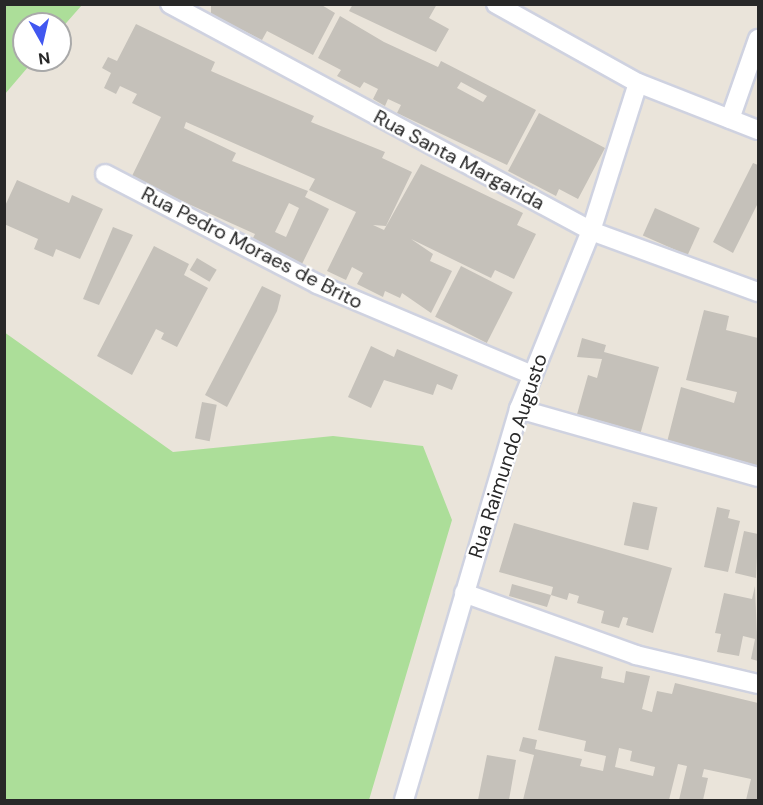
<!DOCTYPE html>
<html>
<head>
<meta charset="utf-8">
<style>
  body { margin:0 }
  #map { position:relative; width:763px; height:805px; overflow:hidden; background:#eae4da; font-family:"DM Sans",sans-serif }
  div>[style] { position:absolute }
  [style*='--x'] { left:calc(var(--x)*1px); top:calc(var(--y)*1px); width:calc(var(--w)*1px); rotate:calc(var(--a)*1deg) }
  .green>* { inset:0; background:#acde99 }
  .building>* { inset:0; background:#c5c1ba; transform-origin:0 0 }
  .roads { filter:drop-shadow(2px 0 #cfd2e0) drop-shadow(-2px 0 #cfd2e0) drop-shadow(0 2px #cfd2e0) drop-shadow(0 -2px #cfd2e0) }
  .minor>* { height:18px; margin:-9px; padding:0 9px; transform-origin:9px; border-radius:9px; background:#fff }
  span { translate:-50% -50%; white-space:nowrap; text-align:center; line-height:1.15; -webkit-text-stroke:4.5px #fff; paint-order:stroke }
  .street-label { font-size:20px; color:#282828 }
  .frame { position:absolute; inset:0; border:6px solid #282828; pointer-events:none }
  .north { position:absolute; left:12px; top:12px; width:60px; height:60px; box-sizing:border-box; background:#fff; border:2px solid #a9a9a9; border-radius:50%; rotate:172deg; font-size:16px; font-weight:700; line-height:24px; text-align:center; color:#282828 }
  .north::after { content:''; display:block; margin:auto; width:21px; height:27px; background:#4157f0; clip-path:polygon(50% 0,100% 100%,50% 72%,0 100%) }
</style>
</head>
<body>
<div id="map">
  <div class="green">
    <i style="clip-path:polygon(5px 4px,82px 5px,60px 30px,60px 24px,24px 24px,24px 60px,34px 60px,5px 94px)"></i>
    <i style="clip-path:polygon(4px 332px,173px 452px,333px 436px,423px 446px,452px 520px,369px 800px,5px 800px)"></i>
  </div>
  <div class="building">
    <i style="clip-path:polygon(211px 4px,320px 4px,335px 13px,313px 55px,267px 31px,262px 40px,211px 14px)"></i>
    <i style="clip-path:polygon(353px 4px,437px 4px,429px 18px,449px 29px,436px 52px,349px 11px)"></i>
    <i style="clip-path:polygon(evenodd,340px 16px,384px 42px,438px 67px,441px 61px,536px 110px,507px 165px,397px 113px,401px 105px,388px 99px,385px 106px,373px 99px,378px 89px,364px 82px,360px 88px,337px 76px,341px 70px,318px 58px,340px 16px,461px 82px,487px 96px,483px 102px,457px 88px,461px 82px)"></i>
    <i style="clip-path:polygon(evenodd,136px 24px,215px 62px,211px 71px,314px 116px,311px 122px,385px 152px,382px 158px,412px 172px,386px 226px,373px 225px,384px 230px,421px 164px,523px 213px,517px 225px,536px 234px,514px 279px,495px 270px,491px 278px,411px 239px,433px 254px,430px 261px,452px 271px,431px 313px,402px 293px,400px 298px,385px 291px,383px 297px,357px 284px,363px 273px,352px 267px,346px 280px,327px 271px,356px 212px,309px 190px,315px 179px,186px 122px,184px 128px,236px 153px,232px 161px,308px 191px,305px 197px,329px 209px,302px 264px,267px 247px,253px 238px,255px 234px,131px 178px,161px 117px,132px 103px,137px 94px,120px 86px,116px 94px,104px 88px,111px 73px,102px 68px,108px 57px,117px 61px,136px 24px,289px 203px,299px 208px,286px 237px,275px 232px,289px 203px)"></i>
    <i style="clip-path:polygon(539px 113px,605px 148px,578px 199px,559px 189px,556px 196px,508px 171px)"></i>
    <i style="clip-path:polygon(753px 163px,758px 165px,758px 203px,733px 253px,713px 242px)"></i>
    <i style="clip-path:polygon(17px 180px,69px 203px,72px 195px,103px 209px,80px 259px,56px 249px,53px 257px,34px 249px,38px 239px,4px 224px,4px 208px)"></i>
    <i style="left:655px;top:208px;width:49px;height:30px;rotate:24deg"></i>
    <i style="clip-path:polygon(113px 227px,133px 235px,99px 305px,83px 299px)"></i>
    <i style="clip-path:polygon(154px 246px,189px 264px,184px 275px,208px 288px,177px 347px,161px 339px,164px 333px,156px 329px,132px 375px,97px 356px)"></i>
    <i style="left:197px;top:258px;width:23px;height:14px;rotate:31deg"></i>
    <i style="left:461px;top:266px;width:58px;height:57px;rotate:27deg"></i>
    <i style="clip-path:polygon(262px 286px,281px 295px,277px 311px,227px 407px,205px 395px)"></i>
    <i style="clip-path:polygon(704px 310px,729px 316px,726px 330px,758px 338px,758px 471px,665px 450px,681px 387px,734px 403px,737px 392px,686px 380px)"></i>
    <i style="clip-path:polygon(582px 338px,606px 345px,604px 352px,659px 367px,638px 442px,620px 437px,623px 428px,614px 425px,611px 435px,574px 425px,588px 375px,597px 378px,602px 359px,577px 357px)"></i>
    <i style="clip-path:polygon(371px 346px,394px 357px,397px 349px,458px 375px,452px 390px,437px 384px,433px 395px,384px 380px,371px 408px,348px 397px)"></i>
    <i style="left:202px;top:402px;width:15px;height:37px;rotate:11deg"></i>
    <i style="left:633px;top:502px;width:25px;height:44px;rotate:12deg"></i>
    <i style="clip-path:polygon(717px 507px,730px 510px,728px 518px,740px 521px,728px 572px,704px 567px)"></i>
    <i style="clip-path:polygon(514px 523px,672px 568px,653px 633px,626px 625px,628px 618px,623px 617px,619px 628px,601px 623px,604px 611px,577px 603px,579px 596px,569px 593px,567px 600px,551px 595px,547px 607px,509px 596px,512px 584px,551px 595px,553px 587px,499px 572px)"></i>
    <i style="clip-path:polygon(744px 531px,758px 534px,756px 578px,735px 573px)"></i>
    <i style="clip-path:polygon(755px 586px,758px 661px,751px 659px,755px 639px,743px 636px,739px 656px,717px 652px,721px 634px,715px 633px,724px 593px,752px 599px)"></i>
    <i style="clip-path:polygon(evenodd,555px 656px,603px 667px,601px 678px,624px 683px,626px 671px,650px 676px,642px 709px,652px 712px,657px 691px,672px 694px,675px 683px,758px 703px,758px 800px,746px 800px,751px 779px,704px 769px,702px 777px,708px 778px,703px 800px,679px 800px,687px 766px,678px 764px,669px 800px,523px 800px,534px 755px,519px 751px,523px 737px,537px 740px,535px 749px,582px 759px,580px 766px,603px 771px,606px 756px,584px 751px,586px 741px,538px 730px,555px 656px,619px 748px,632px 751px,630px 761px,655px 767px,653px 776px,615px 767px,619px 748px)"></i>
    <i style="clip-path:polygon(487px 755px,516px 760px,509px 800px,478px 800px)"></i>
  </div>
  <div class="roads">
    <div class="minor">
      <i style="--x:170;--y:4;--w:478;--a:28.3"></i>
      <i style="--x:591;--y:231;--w:178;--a:20.1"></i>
      <i style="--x:496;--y:4;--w:162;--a:29.1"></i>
      <i style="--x:638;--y:83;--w:129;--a:21.4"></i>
      <i style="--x:730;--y:119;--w:85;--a:-70.7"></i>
      <i style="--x:105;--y:174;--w:239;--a:27.4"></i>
      <i style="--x:317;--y:284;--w:233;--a:22.9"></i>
      <i style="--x:519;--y:409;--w:248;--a:15.9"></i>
      <i style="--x:464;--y:593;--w:183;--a:19.8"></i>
      <i style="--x:636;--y:655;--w:125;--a:13.4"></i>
      <i style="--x:404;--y:800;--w:408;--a:-73.6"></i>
      <i style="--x:519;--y:409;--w:192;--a:-68"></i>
      <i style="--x:591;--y:231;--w:155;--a:-72.4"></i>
    </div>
  </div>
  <div class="street-label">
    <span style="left:459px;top:160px;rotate:28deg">Rua Santa Margarida</span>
    <span style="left:252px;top:248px;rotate:27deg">Rua Pedro Moraes de Brito</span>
    <span style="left:508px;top:456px;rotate:-72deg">Rua Raimundo Augusto</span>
  </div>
  <div class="frame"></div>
  <div class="north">N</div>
</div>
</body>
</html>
